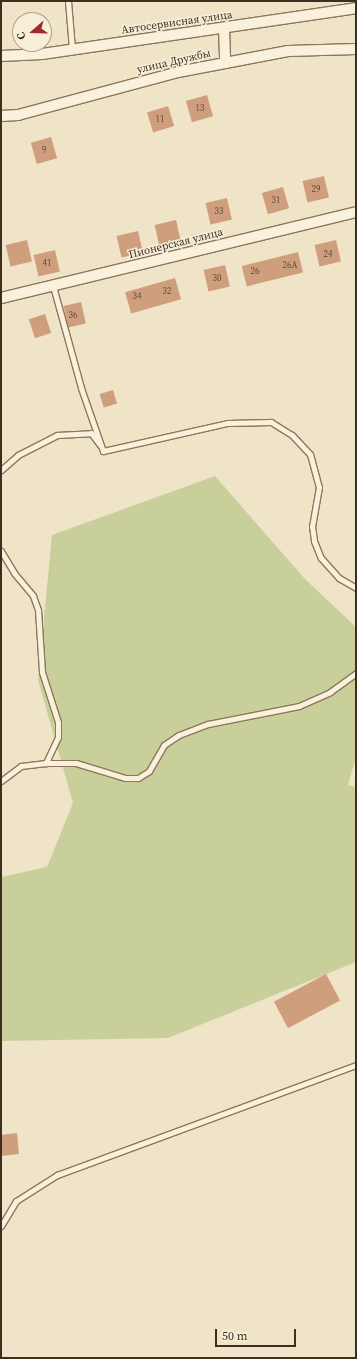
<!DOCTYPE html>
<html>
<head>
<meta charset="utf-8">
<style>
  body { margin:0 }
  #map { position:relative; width:357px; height:1359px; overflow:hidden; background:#f0e4c8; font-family:"Source Serif 4",serif }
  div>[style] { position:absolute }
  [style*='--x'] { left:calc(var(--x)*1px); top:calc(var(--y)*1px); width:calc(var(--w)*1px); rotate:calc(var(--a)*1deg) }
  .green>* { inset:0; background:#c9cf9b }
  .building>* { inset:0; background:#cf9f7d; transform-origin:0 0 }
  .roads { filter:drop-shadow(1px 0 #8d765c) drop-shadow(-1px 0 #8d765c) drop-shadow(0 1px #8d765c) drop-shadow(0 -1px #8d765c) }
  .lane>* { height:5px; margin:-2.5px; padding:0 2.5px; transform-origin:2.5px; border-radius:2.5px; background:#faf1dc }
  .street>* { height:10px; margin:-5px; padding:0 5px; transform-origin:5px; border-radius:5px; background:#faf1dc }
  span { translate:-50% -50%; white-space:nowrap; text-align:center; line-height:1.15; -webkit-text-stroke:3px #f7eed8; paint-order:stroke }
  .number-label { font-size:9px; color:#624a37 }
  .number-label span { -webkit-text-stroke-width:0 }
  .street-label { font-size:11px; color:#3d2e20 }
  .frame { position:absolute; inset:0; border:2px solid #3d2e20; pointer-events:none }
  .north { position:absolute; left:12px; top:12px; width:40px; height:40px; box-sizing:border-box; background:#f7eed8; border:1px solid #ada18e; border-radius:50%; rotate:250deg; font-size:11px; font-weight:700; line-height:16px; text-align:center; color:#3d2e20 }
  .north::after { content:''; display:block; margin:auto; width:14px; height:18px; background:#9e2a2b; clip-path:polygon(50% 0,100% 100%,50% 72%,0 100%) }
  .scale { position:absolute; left:215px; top:1329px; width:81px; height:18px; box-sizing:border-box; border:2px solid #3d2e20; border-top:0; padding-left:5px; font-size:12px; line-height:14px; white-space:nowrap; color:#3d2e20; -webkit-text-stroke:3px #f7eed8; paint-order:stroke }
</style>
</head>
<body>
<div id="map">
  <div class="green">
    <i style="clip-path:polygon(215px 476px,305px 579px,356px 627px,356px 757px,348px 785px,356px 787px,356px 962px,168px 1038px,1px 1041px,1px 877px,47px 867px,73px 803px,38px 680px,52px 535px)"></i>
  </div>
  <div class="building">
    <i style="left:207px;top:95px;width:22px;height:22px;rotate:74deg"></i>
    <i style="left:168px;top:106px;width:21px;height:22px;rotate:73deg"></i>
    <i style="left:51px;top:137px;width:22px;height:21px;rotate:74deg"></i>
    <i style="left:324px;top:176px;width:22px;height:22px;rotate:77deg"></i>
    <i style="left:283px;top:187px;width:22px;height:22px;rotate:74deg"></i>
    <i style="left:227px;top:198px;width:22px;height:22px;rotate:77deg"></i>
    <i style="left:176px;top:220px;width:22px;height:22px;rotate:77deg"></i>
    <i style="left:138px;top:231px;width:22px;height:22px;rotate:77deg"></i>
    <i style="left:27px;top:240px;width:22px;height:22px;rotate:77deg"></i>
    <i style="left:336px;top:240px;width:22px;height:22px;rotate:77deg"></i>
    <i style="left:55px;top:250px;width:22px;height:22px;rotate:77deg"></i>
    <i style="left:298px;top:252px;width:21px;height:58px;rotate:76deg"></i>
    <i style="left:225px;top:265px;width:22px;height:22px;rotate:77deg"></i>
    <i style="left:175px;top:278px;width:22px;height:52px;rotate:74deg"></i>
    <i style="left:81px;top:302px;width:22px;height:18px;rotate:77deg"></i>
    <i style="left:45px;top:314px;width:20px;height:17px;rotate:72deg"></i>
    <i style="left:113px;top:390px;width:14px;height:14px;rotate:73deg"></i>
    <i style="left:326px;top:974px;width:30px;height:59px;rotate:62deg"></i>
    <i style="clip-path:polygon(17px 1133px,19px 1154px,1px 1156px,1px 1135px)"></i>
  </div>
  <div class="roads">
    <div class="lane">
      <i style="--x:68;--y:1;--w:48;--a:85.2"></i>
      <i style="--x:53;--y:286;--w:106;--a:74.6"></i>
      <i style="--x:81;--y:388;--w:67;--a:70.8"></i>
      <i style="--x:103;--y:451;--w:127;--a:-12.7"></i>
      <i style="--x:227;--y:423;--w:44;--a:-1.3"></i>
      <i style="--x:271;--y:422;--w:25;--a:32"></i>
      <i style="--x:292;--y:435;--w:26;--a:47"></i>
      <i style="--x:310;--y:454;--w:34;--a:75"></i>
      <i style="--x:319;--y:487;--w:40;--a:100"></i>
      <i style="--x:312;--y:526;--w:15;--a:82"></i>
      <i style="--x:314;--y:541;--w:18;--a:68"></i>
      <i style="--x:321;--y:558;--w:27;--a:48"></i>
      <i style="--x:339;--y:578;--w:20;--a:30"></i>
      <i style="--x:1;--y:470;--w:23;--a:-41"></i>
      <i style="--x:18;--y:455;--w:44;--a:-27.1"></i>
      <i style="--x:57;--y:435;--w:34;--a:-3"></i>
      <i style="--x:91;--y:433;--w:15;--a:53"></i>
      <i style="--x:1;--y:551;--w:26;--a:59"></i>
      <i style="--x:14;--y:573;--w:30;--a:50"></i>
      <i style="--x:33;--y:596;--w:15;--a:70"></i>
      <i style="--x:38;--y:610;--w:62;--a:86.3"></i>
      <i style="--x:42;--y:672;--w:52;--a:72.3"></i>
      <i style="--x:58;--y:722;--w:15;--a:90"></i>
      <i style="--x:58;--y:737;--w:29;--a:115"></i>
      <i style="--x:1;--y:781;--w:25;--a:-37"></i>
      <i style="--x:21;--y:766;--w:25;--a:-7"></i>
      <i style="--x:46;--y:763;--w:30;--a:0"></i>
      <i style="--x:76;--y:763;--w:51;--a:17"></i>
      <i style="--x:125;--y:778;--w:13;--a:0"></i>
      <i style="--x:138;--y:778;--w:13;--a:-32"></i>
      <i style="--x:149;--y:771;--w:30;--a:-60"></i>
      <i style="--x:164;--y:745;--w:18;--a:-34"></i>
      <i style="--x:179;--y:735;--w:31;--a:-21"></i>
      <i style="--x:208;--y:724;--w:93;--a:-11.2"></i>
      <i style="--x:299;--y:706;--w:34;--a:-24"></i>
      <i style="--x:330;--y:692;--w:32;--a:-36"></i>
      <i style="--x:1;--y:1226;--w:29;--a:-59"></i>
      <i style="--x:16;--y:1201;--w:49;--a:-32.4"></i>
      <i style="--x:57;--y:1175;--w:319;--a:-20.2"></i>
    </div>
    <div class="street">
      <i style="--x:224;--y:28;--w:35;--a:88"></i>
      <i style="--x:1;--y:56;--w:41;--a:-2.8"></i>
      <i style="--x:42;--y:54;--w:317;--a:-8.3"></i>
      <i style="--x:1;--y:116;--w:17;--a:-3"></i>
      <i style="--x:18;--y:115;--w:166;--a:-15"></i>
      <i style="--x:178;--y:72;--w:112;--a:-10.8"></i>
      <i style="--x:288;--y:51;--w:68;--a:-1.7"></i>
      <i style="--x:1;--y:298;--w:365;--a:-13.6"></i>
    </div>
  </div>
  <div class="number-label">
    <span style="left:200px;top:108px">13</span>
    <span style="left:160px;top:119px">11</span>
    <span style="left:44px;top:150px">9</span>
    <span style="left:316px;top:189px">29</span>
    <span style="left:276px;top:200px">31</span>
    <span style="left:219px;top:211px">33</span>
    <span style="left:328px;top:254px">24</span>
    <span style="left:47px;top:263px">41</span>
    <span style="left:290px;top:265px">26А</span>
    <span style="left:255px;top:271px">26</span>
    <span style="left:217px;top:278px">30</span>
    <span style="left:167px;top:291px">32</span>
    <span style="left:137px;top:296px">34</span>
    <span style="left:73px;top:315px">36</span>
  </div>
  <div class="street-label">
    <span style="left:177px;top:23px;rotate:-8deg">Автосервисная улица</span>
    <span style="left:174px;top:62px;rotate:-13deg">улица Дружбы</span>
    <span style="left:176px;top:244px;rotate:-14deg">Пионерская улица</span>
  </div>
  <div class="frame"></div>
  <div class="north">С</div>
  <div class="scale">50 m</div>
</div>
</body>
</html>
